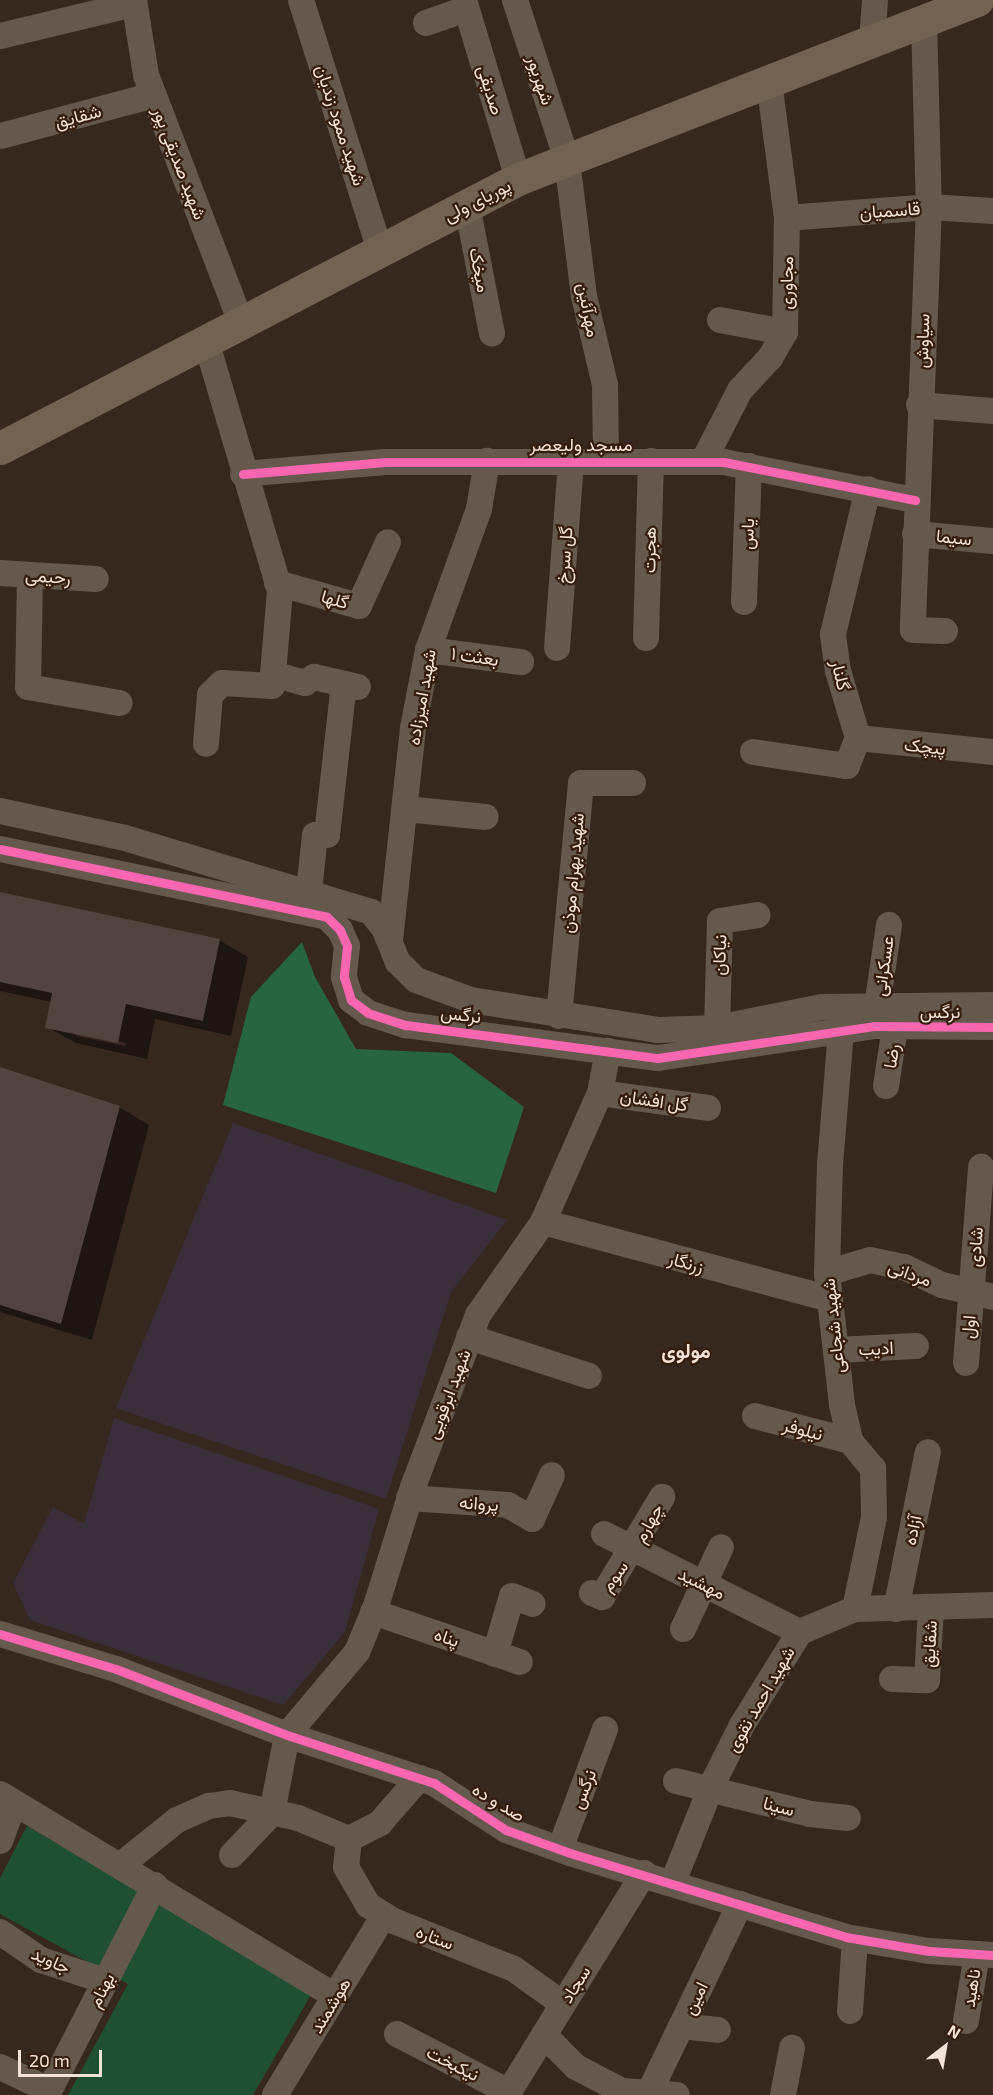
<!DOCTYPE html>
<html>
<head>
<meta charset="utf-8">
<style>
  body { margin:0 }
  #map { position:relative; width:993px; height:2095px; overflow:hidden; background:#36281f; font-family:"Exo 2",Vazirmatn,sans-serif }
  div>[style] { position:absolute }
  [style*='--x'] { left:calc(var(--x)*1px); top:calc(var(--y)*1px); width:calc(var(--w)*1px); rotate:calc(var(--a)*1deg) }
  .education>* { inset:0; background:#392f3b }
  .green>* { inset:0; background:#1f5033 }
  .forest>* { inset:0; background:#276542 }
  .shadow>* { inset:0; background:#0007 }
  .building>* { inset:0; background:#51443e }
  .minor>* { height:26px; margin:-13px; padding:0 13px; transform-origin:13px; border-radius:13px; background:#65584c }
  .secondary>* { height:33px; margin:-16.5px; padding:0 16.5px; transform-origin:16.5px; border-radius:16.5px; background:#716252 }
  .cycleway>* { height:9px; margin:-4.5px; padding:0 4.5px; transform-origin:4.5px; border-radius:4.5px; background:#f766af }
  span { translate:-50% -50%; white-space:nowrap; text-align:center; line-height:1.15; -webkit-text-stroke:4.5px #351c0c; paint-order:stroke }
  .street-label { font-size:18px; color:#f3e2d8 }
  .neighbourhood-label { font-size:20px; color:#f3e2d8; font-weight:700 }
  .north { position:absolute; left:915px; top:2017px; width:60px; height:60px; -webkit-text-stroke:4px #351c0c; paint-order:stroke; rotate:31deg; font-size:16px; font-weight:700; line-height:24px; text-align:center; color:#f3e2d8 }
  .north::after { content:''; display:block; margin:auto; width:21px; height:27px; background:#f3e2d8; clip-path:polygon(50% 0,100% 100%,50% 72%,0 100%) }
  .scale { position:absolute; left:18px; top:2050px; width:84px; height:27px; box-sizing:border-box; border:3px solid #f3e2d8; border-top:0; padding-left:8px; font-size:18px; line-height:21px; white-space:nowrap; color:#f3e2d8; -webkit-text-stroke:4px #351c0c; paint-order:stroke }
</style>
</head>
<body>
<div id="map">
  <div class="education">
    <i style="clip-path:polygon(233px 1123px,507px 1220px,451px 1292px,386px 1499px,116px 1408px)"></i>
    <i style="clip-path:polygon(114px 1418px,379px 1509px,345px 1632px,283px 1705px,30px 1620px,13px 1583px,53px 1507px,84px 1524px)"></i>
  </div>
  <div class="green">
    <i style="clip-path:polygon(27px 1826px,312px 1993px,253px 2095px,68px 2095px,128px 1984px,0 1914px,0 1878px)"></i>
  </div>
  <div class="forest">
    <i style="clip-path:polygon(302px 942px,315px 977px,356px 1049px,451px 1053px,524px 1107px,496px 1193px,223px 1105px,251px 997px)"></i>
  </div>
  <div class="shadow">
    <i style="clip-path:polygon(evenodd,0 894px,219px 940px,248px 957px,231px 1036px,155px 1019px,147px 1059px,76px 1043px,47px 1027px,52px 1002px,0 991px,0 894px,76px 1033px,126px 1043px,125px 1046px,76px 1036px,76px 1033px)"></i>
    <i style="clip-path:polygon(0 1069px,119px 1107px,149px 1125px,92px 1340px,0 1312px)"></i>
  </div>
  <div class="building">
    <i style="clip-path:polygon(0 892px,220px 939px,203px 1021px,126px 1004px,118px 1043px,45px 1028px,52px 993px,0 982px)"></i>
    <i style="clip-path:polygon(0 1067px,120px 1106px,61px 1324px,0 1305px)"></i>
  </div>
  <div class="minor">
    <i style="--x:134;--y:0;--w:76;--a:80.9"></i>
    <i style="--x:146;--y:75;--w:266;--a:69"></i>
    <i style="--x:301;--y:0;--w:263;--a:72.5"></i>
    <i style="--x:464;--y:0;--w:187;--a:73.2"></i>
    <i style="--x:515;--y:0;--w:168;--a:72"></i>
    <i style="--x:567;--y:160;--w:137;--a:82.9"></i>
    <i style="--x:584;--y:296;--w:91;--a:76.7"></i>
    <i style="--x:605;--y:385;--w:76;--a:89.2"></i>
    <i style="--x:924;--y:21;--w:186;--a:88.5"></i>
    <i style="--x:929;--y:207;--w:423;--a:92.2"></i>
    <i style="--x:913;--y:630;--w:32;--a:2"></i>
    <i style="--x:426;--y:23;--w:42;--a:-19.3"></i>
    <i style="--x:0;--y:36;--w:137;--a:-13.5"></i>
    <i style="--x:872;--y:41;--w:41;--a:-85.8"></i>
    <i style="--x:1;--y:136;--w:158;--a:-15"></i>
    <i style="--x:467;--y:205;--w:131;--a:79"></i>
    <i style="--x:787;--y:218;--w:142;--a:-4.4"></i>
    <i style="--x:929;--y:207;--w:64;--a:3.6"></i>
    <i style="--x:720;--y:320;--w:66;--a:10.5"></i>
    <i style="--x:206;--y:341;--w:261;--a:73.5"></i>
    <i style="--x:280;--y:591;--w:95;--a:94.8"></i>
    <i style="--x:272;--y:686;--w:50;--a:-176.6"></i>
    <i style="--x:222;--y:683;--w:17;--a:135"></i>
    <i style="--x:210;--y:695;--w:49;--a:94.7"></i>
    <i style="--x:919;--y:405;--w:74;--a:4.6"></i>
    <i style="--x:703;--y:462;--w:81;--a:-62.8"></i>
    <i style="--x:740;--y:390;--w:44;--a:-46.8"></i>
    <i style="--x:770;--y:358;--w:30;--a:-60"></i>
    <i style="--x:785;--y:332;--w:114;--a:-89"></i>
    <i style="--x:787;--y:218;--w:138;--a:-97.5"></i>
    <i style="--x:243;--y:474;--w:143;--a:-4.8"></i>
    <i style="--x:385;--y:462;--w:339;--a:0"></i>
    <i style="--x:724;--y:462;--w:195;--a:11.3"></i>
    <i style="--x:915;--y:534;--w:78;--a:5.1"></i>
    <i style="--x:0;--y:573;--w:96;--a:3.6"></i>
    <i style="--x:30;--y:575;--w:112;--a:91"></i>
    <i style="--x:28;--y:687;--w:93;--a:9.9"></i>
    <i style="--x:277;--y:583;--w:85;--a:15.7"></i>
    <i style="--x:359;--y:606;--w:70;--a:-65.6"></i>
    <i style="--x:744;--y:602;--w:136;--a:-87.9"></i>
    <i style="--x:646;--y:638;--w:177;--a:-88.4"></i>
    <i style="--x:557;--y:648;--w:188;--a:-85.7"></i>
    <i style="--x:428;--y:650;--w:94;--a:7.4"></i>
    <i style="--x:273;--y:674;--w:33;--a:16"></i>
    <i style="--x:305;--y:683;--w:11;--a:-34"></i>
    <i style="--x:314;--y:677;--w:45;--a:12.8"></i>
    <i style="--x:858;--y:738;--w:136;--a:5.9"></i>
    <i style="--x:753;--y:752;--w:95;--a:8.5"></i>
    <i style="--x:847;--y:766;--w:30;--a:-69"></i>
    <i style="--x:858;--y:738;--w:70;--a:-106.6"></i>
    <i style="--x:838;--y:671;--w:37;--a:-98"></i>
    <i style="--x:833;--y:634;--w:149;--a:-76.4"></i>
    <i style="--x:406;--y:809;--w:80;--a:5.7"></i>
    <i style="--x:0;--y:811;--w:128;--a:12.2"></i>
    <i style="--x:125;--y:838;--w:257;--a:16.7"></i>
    <i style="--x:371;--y:912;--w:21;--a:51"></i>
    <i style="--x:384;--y:928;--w:37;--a:68"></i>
    <i style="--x:398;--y:962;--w:25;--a:45"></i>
    <i style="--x:416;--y:980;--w:59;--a:20"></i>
    <i style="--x:471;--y:1000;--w:189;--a:9.1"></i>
    <i style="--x:658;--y:1030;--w:59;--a:-1.9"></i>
    <i style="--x:717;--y:1028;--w:107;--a:-11.3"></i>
    <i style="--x:822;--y:1007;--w:171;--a:-0.7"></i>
    <i style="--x:0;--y:849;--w:334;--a:11.7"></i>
    <i style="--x:327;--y:917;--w:18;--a:45"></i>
    <i style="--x:340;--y:930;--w:17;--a:66"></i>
    <i style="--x:347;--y:946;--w:31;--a:96"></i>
    <i style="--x:344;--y:977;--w:24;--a:73"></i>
    <i style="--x:351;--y:1000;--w:21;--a:37"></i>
    <i style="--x:368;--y:1013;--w:40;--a:18"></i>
    <i style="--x:406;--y:1025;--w:254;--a:7.5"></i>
    <i style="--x:658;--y:1058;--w:218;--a:-8.4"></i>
    <i style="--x:874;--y:1026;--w:119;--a:0.5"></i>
    <i style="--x:309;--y:891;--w:56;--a:-83.9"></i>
    <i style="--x:315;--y:835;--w:12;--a:0"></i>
    <i style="--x:327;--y:835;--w:152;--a:-83.6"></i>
    <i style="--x:390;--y:940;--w:213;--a:-83.8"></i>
    <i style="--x:413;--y:728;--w:79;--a:-79.1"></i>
    <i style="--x:428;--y:650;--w:150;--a:-70.1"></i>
    <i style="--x:479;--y:509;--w:49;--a:-80.5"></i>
    <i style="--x:877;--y:1007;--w:83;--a:-81.7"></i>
    <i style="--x:559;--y:1016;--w:234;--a:-84.6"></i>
    <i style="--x:581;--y:783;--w:52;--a:0"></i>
    <i style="--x:717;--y:1028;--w:107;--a:-88.4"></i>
    <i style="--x:720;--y:921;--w:38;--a:-9"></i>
    <i style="--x:841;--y:1031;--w:133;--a:94.7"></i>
    <i style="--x:830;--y:1164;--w:109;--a:91.6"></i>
    <i style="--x:827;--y:1273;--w:133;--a:83.5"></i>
    <i style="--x:842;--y:1405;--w:37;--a:77"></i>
    <i style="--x:850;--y:1441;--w:35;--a:50"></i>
    <i style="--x:873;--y:1468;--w:49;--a:88.8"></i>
    <i style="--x:874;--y:1517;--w:94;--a:101.7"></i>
    <i style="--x:886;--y:1086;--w:60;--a:-81.3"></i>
    <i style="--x:600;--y:1093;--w:109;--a:7.9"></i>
    <i style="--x:543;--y:1222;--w:297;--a:15"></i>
    <i style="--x:827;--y:1273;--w:45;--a:-16.8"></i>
    <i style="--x:870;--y:1260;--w:35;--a:12"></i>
    <i style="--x:904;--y:1267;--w:42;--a:25.3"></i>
    <i style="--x:942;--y:1285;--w:52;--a:13.2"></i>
    <i style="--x:469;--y:1337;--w:126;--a:18"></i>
    <i style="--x:836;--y:1350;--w:80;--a:-2.9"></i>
    <i style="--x:966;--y:1363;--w:197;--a:-85.6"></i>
    <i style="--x:755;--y:1416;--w:98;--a:14.7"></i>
    <i style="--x:409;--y:1498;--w:99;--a:4"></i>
    <i style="--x:508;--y:1505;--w:28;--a:30"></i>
    <i style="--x:532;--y:1519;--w:48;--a:-65.6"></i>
    <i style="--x:604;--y:1534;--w:219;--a:26.6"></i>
    <i style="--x:592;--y:1593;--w:11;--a:22"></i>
    <i style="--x:602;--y:1597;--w:117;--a:-59"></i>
    <i style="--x:896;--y:1609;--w:160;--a:-78.5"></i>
    <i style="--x:373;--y:1612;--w:155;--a:18.8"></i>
    <i style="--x:683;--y:1629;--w:90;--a:-65.1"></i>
    <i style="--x:0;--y:1634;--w:121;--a:16.8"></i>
    <i style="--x:116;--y:1669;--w:183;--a:21.1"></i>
    <i style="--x:287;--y:1735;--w:155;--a:18.1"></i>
    <i style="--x:434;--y:1783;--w:86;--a:33.1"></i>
    <i style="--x:506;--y:1830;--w:68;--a:19.8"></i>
    <i style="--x:570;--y:1853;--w:288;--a:16.9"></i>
    <i style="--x:846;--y:1937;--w:84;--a:9.6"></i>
    <i style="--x:929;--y:1951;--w:64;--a:3.6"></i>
    <i style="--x:495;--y:1654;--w:60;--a:-73.7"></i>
    <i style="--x:512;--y:1596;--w:22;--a:21"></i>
    <i style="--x:892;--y:1679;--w:35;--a:2"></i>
    <i style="--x:927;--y:1680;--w:72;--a:-86.8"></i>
    <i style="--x:676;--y:1781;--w:138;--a:13.8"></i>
    <i style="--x:810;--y:1814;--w:38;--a:6"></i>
    <i style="--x:0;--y:1794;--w:391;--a:31.1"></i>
    <i style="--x:349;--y:1839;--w:28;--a:96"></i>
    <i style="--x:346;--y:1867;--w:44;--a:59.9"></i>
    <i style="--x:368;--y:1905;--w:31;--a:32"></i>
    <i style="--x:394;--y:1921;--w:129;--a:21.8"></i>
    <i style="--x:514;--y:1969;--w:60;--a:35.5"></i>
    <i style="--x:0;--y:1841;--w:40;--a:-69.8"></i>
    <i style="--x:560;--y:1849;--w:128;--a:-69.4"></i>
    <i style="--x:232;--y:1855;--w:58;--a:-46.4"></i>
    <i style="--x:272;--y:1813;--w:79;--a:-79.1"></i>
    <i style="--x:287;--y:1735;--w:109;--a:-49.9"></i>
    <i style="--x:357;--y:1652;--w:50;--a:-67.6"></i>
    <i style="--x:376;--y:1606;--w:125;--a:-72.7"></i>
    <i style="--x:413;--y:1487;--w:184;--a:-69.3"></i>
    <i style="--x:478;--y:1315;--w:113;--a:-55"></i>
    <i style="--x:543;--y:1222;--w:141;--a:-66.2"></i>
    <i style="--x:600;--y:1093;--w:43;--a:-79.2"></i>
    <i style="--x:121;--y:1865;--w:72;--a:-38.8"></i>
    <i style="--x:177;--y:1820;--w:35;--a:-24"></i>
    <i style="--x:209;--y:1806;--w:21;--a:-8"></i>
    <i style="--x:230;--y:1803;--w:70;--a:12.4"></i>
    <i style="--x:298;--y:1818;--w:55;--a:22.4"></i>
    <i style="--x:349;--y:1839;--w:35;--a:-27"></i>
    <i style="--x:380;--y:1823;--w:60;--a:-49.1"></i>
    <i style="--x:673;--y:1882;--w:102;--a:-68.2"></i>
    <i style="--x:711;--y:1787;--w:69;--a:-63.4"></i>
    <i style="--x:742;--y:1725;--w:110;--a:-58.1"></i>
    <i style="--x:800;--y:1632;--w:60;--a:-22.7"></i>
    <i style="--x:855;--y:1609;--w:138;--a:-1.7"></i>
    <i style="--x:0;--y:1932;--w:50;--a:34.3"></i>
    <i style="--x:41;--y:1960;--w:67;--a:18.2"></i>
    <i style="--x:850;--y:2011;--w:72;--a:-86"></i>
    <i style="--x:966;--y:2021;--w:68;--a:-80.7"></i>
    <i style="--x:681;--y:2026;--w:37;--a:6"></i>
    <i style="--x:397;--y:2034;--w:126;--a:27.4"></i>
    <i style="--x:544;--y:2035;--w:45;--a:45"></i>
    <i style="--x:576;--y:2067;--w:52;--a:27.6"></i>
    <i style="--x:622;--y:2091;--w:55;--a:4.2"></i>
    <i style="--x:0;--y:2067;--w:54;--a:25.1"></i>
    <i style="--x:649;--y:2093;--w:210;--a:-64.3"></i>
    <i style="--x:47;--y:2095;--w:236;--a:-62.8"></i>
    <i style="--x:275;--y:2095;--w:210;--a:-58.8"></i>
    <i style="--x:507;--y:2095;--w:261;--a:-58.3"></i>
    <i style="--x:783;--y:2095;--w:48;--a:-79.2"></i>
  </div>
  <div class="secondary">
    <i style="--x:0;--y:448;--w:584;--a:-27.44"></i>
    <i style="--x:518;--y:179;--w:493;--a:-21.3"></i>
  </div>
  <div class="cycleway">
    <i style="--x:243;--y:474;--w:143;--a:-4.8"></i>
    <i style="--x:385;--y:462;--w:339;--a:0"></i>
    <i style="--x:724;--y:462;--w:195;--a:11.3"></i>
    <i style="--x:0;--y:849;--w:334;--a:11.7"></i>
    <i style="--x:327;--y:917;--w:18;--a:45"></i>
    <i style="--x:340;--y:930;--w:17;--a:66"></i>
    <i style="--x:347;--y:946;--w:31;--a:96"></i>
    <i style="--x:344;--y:977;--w:24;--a:73"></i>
    <i style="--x:351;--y:1000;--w:21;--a:37"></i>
    <i style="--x:368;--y:1013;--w:40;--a:18"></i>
    <i style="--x:406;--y:1025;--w:254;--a:7.5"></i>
    <i style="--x:658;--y:1058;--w:218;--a:-8.4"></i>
    <i style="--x:874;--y:1026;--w:119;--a:0.5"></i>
    <i style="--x:0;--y:1634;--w:121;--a:16.8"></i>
    <i style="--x:116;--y:1669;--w:183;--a:21.1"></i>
    <i style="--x:287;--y:1735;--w:155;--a:18.1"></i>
    <i style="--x:434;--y:1783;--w:86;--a:33.1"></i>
    <i style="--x:506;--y:1830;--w:68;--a:19.8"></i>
    <i style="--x:570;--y:1853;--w:288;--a:16.9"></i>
    <i style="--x:846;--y:1937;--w:84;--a:9.6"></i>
    <i style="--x:929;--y:1951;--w:64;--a:3.6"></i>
  </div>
  <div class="street-label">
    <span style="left:541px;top:80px;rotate:72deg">شهریور</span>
    <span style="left:491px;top:90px;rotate:73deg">صدیقی</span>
    <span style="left:78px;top:116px;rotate:-15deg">شقایق</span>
    <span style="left:341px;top:125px;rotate:72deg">شهید ممود زندیان</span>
    <span style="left:180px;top:163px;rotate:69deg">شهید صدیقی پور</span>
    <span style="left:477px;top:200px;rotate:-27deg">پوریای ولی</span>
    <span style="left:890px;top:210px;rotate:-4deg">قاسمیان</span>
    <span style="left:480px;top:270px;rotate:79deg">میخک</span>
    <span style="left:786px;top:283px;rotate:-89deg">مجاوری</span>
    <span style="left:589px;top:310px;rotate:79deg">مهرآئین</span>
    <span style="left:922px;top:341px;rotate:-88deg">سیاوش</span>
    <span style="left:581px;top:444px">مسجد ولیعصر</span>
    <span style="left:747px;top:534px;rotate:-88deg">یاس</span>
    <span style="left:954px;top:537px;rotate:6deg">سیما</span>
    <span style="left:649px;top:550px;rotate:-89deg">هجرت</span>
    <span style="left:564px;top:555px;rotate:-86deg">گل سرخ</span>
    <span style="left:48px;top:576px;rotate:4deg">رحیمی</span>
    <span style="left:335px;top:599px;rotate:16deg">گلها</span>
    <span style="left:475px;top:656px;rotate:8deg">بعثت ۱</span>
    <span style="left:841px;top:675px;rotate:77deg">گلنار</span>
    <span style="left:421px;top:697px;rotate:-80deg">شهید امیرزاده</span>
    <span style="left:925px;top:746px;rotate:6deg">پیچک</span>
    <span style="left:572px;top:873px;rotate:-85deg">شهید بهرام موذن</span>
    <span style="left:719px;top:955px;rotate:-88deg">نیاکان</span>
    <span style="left:883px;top:966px;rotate:-82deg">عسکرانی</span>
    <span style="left:940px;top:1011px">نرگس</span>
    <span style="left:461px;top:1014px;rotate:7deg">نرگس</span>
    <span style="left:891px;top:1056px;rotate:-81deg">رضا</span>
    <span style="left:654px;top:1100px;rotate:8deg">گل افشان</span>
    <span style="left:975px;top:1247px;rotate:-86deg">شادی</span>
    <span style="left:686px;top:1262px;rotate:15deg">زرنگار</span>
    <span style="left:910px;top:1273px;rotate:20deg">مردانی</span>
    <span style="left:833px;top:1326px;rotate:-96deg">شهید شجاعی</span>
    <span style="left:968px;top:1327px;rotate:-86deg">اول</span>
    <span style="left:876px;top:1348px;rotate:-3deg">ادیب</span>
    <span style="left:448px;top:1394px;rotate:-69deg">شهید ابرقویی</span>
    <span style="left:803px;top:1429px;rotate:15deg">نیلوفر</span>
    <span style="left:479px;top:1503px;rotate:4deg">پروانه</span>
    <span style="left:648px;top:1523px;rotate:-61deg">چهارم</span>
    <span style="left:912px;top:1530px;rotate:-78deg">آزاده</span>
    <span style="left:614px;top:1576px;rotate:-54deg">سوم</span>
    <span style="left:702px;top:1583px;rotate:26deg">مهشید</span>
    <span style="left:447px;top:1637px;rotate:19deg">پناه</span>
    <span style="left:929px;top:1644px;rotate:-87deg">شقایق</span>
    <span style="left:760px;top:1699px;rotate:-60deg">شهید احمد نقوی</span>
    <span style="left:583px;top:1789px;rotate:-69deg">نرگس</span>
    <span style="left:499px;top:1802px;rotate:31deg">صد و ده</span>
    <span style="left:779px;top:1806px;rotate:15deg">سینا</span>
    <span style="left:435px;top:1937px;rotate:21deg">ستاره</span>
    <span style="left:51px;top:1960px;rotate:24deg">جاوید</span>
    <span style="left:575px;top:1984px;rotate:-58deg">سجاد</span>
    <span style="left:971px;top:1988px;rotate:-81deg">ناهید</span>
    <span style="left:101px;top:1990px;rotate:-63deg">بهنام</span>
    <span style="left:695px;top:1998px;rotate:-64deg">امین</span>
    <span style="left:330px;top:2005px;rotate:-59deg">هوشمند</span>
    <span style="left:453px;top:2063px;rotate:27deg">نیکبخت</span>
  </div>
  <div class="neighbourhood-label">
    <span style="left:686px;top:1350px">مولوی</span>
  </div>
  <div class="north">N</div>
  <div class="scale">20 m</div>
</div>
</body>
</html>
